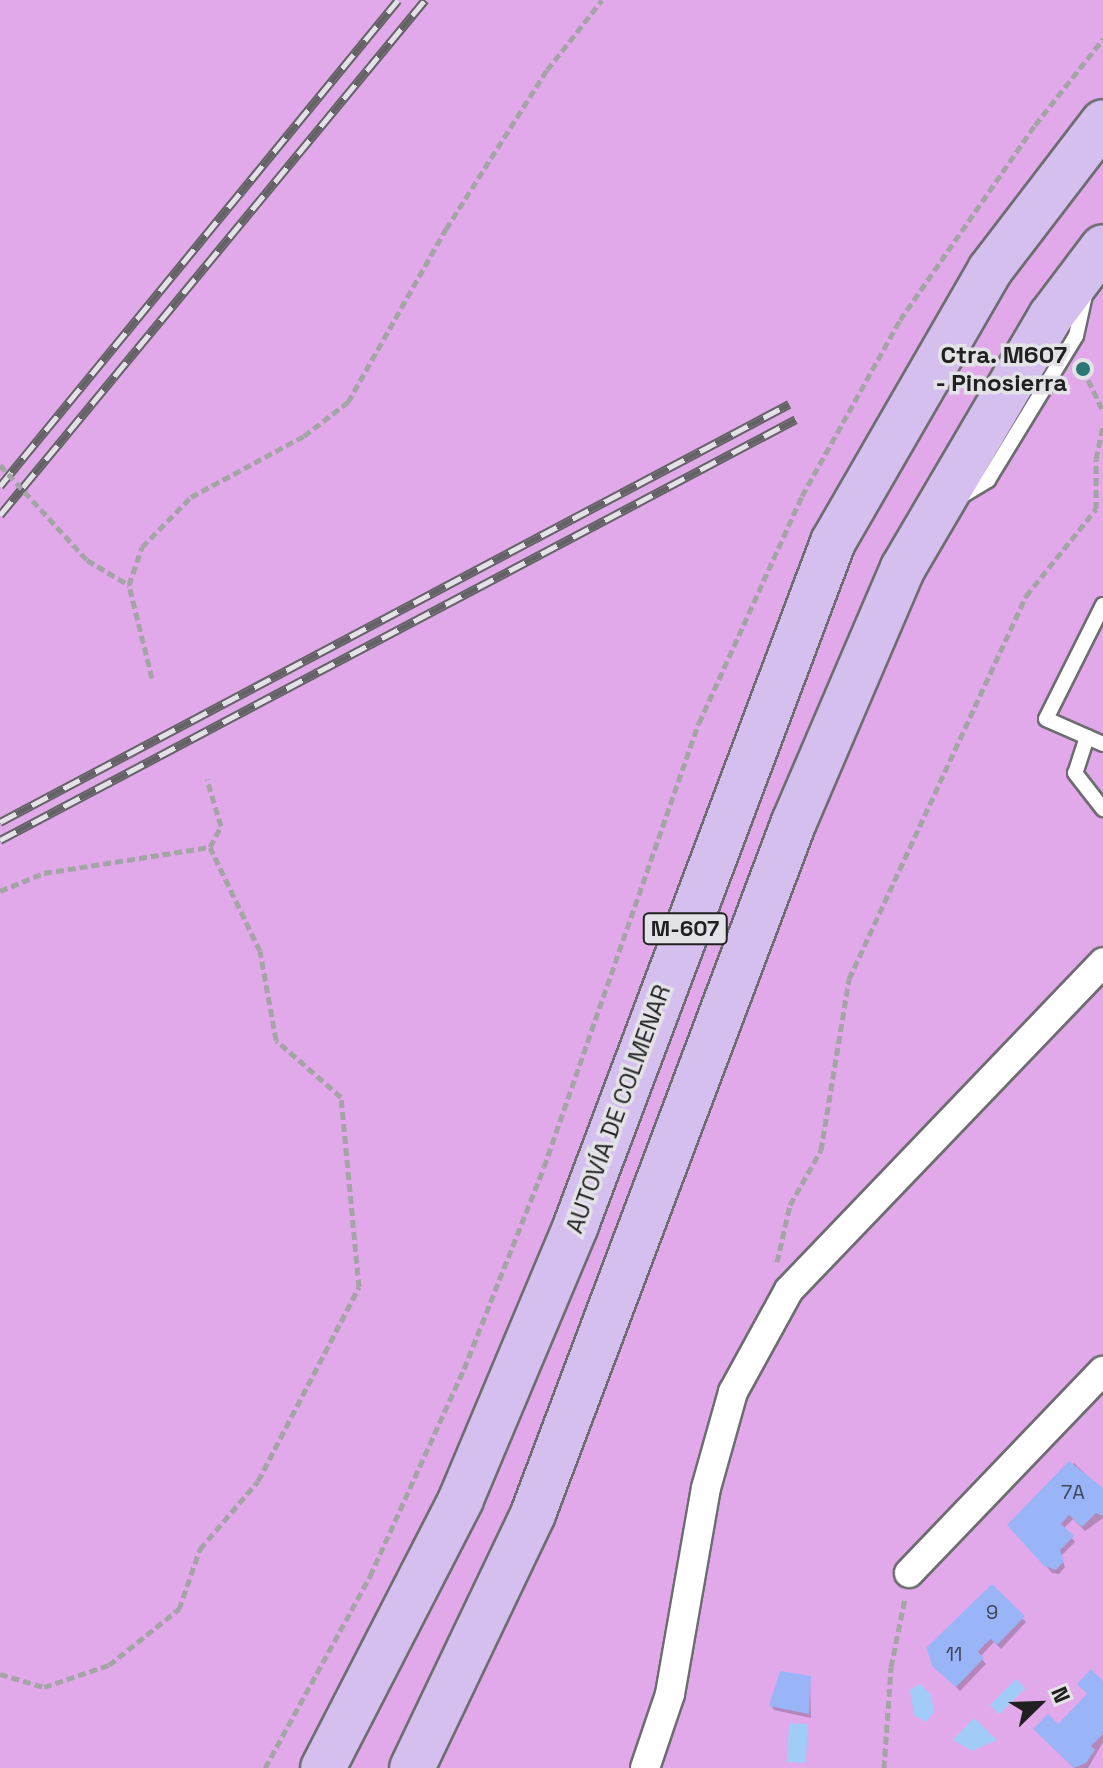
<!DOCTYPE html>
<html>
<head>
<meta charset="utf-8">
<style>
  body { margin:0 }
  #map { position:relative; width:1103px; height:1768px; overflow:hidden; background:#e3e3e7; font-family:"Space Grotesk",sans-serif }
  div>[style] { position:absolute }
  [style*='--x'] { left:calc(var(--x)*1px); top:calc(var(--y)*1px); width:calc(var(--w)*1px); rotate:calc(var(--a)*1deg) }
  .green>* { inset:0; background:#e1a9e9; transform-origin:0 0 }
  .water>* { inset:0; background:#a2ccf8; transform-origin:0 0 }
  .shadow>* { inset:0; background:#0003 }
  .building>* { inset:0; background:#9ab4f8 }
  .path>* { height:5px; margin-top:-2.5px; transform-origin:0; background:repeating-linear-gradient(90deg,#a4a4a7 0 8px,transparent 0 12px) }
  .roads { filter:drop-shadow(2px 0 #6d6d71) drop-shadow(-2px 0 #6d6d71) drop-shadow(0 2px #6d6d71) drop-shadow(0 -2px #6d6d71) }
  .lane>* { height:14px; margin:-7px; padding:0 7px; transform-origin:7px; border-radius:7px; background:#fff }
  .street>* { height:28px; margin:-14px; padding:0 14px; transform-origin:14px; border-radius:14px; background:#fff }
  .highway>* { height:44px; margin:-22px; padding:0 22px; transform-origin:22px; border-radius:22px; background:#d4bfef }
  .rail>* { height:9px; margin-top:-4.5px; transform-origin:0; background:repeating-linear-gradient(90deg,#e3e3e7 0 18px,#636365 0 36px); box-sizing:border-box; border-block:2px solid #636365 }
  .path-bridge>* { height:5px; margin-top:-2.5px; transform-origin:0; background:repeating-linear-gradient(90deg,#a4a4a7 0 8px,transparent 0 12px) }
  .dots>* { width:22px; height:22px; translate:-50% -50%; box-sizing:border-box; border:4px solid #e3e3e7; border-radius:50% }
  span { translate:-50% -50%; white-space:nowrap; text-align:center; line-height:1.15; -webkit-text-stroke:7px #e3e3e7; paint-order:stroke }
  .number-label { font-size:20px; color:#3e4557 }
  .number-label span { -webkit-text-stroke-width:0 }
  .shield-label span { padding:2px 6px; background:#e3e3e7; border:2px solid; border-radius:6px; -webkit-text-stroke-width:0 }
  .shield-label { font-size:22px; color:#202021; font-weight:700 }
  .poi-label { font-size:24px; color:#202021; font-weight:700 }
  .right { translate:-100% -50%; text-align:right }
  .street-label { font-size:24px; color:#202021 }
  .north { position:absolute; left:999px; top:1664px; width:80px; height:80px; -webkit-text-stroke:6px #e3e3e7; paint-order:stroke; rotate:67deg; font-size:22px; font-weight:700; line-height:32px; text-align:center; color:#202021 }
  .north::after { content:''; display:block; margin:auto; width:28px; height:36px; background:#202021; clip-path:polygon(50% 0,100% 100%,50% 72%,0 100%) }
</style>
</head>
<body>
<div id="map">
  <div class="green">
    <i style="left:0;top:0;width:1103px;height:1768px"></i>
  </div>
  <div class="water">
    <i style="left:1016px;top:1679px;width:13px;height:37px;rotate:45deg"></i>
    <i style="clip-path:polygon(920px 1684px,931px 1695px,934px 1712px,926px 1722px,914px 1715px,910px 1690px)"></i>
    <i style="clip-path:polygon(974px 1718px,997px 1740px,972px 1751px,953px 1740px)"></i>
    <i style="left:789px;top:1723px;width:19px;height:39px;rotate:3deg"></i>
  </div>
  <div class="shadow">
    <i style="clip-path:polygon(1074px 1463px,1103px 1491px,1103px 1518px,1085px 1531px,1073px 1519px,1064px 1528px,1075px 1542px,1061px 1556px,1065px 1567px,1059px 1574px,1052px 1573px,1009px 1525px)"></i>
    <i style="clip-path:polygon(992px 1586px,1026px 1622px,1001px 1649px,994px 1642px,980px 1657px,986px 1664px,960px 1691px,935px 1666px)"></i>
    <i style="clip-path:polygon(810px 1677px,811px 1718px,774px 1710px,771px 1705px)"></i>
    <i style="clip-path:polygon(1103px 1683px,1103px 1742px,1088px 1768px,1074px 1768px,1039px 1734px,1058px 1727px,1088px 1695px,1080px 1684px)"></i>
  </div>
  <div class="building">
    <i style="clip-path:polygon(1069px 1461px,1103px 1488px,1103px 1516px,1096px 1513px,1082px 1527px,1069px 1515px,1061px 1524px,1074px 1536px,1060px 1550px,1064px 1561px,1056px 1570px,1044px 1566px,1007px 1525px)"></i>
    <i style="clip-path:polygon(992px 1584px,1025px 1616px,997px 1645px,991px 1639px,984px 1645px,978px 1652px,984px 1658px,956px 1687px,933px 1667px,926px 1648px)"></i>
    <i style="clip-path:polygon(1091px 1669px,1103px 1681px,1103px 1734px,1091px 1746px,1095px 1750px,1086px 1763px,1074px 1768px,1033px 1729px,1048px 1714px,1058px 1724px,1087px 1694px,1077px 1684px)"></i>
    <i style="clip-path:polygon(780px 1671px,811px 1676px,809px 1714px,769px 1706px)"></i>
  </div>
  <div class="path">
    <i style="--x:1083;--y:369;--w:47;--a:64.5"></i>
    <i style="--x:87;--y:560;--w:49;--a:30.8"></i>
    <i style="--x:152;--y:678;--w:96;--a:-103.9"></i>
    <i style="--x:129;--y:585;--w:40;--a:-71.1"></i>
    <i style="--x:142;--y:547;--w:70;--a:-45.6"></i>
    <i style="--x:191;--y:497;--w:128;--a:-28.4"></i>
    <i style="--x:304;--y:436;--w:56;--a:-37.7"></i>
    <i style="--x:348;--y:402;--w:199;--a:-60.5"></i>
    <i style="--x:446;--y:229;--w:188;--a:-57.6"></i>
    <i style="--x:547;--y:70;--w:89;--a:-51.8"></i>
    <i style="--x:0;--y:891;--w:48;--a:-22.2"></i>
    <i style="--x:44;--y:873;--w:168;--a:-8.9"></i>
    <i style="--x:210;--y:847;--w:24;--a:-62"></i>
    <i style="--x:221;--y:826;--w:49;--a:-106.6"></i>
    <i style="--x:777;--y:1262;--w:58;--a:-77.2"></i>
    <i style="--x:790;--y:1205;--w:63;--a:-60.6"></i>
    <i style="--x:821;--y:1150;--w:173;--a:-80.7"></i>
    <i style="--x:849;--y:979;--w:422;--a:-65.2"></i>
    <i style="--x:1026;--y:596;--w:112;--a:-51.2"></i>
    <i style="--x:1096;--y:509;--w:50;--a:-90"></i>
    <i style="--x:1096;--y:459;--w:34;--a:-78"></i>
    <i style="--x:0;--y:1674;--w:46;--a:16.5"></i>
    <i style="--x:44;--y:1687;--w:69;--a:-18.7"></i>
    <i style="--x:109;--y:1665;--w:90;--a:-38.7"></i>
    <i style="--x:179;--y:1609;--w:64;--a:-70.7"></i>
    <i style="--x:200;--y:1549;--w:89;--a:-49.5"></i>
    <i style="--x:258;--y:1481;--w:219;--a:-62.5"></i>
    <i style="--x:359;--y:1287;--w:191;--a:-95.4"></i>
    <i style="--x:341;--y:1097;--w:86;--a:-138.8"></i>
    <i style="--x:276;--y:1040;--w:90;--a:-100.2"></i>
    <i style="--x:260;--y:951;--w:115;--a:-115.7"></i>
    <i style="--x:265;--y:1768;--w:219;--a:-61.3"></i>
    <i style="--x:370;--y:1576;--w:227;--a:-65.6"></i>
    <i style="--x:464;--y:1369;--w:217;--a:-68.4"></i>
    <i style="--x:544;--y:1167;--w:470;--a:-70.8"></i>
    <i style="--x:699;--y:723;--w:249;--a:-65.6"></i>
    <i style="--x:802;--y:496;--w:201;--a:-60.9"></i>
    <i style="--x:900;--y:320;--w:237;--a:-55.3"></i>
    <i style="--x:1035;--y:125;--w:110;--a:-51.7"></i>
    <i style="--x:884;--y:1768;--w:101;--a:-86"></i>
    <i style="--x:891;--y:1667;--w:70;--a:-78.5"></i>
  </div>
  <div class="roads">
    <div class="lane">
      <i style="--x:960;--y:497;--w:33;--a:-31"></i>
      <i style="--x:988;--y:480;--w:169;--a:-58.6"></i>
      <i style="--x:1076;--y:336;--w:42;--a:-77.6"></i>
      <i style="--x:1103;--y:605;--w:127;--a:116.6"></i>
      <i style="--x:1046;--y:719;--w:62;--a:23.7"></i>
      <i style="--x:1087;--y:737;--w:38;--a:108"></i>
      <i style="--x:1075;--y:773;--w:46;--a:52.1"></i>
    </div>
    <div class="street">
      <i style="--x:909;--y:1573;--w:280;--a:-46.2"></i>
      <i style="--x:645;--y:1768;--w:78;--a:-71.3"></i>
      <i style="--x:670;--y:1694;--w:209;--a:-80.1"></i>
      <i style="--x:706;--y:1488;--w:100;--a:-74.3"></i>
      <i style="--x:733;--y:1392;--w:116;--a:-61.2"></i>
      <i style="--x:789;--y:1290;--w:454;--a:-46.2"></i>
    </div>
    <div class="highway">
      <i style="--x:323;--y:1768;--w:302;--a:-62.8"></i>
      <i style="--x:461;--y:1499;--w:297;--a:-67.2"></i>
      <i style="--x:576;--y:1225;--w:730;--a:-69.38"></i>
      <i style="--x:833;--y:542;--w:314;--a:-60"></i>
      <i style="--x:990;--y:270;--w:186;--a:-52.6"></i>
      <i style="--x:412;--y:1768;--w:281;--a:-64.5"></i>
      <i style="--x:533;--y:1514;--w:740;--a:-69.34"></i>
      <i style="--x:794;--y:822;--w:276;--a:-66.8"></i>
      <i style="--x:903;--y:568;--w:292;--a:-59.6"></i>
      <i style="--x:1051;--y:316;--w:86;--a:-53"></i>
    </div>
  </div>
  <div class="rail">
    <i style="--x:0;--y:486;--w:628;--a:-50.68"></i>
    <i style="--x:0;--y:515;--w:668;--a:-50.47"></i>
    <i style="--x:0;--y:822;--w:893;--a:-27.91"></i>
    <i style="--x:0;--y:840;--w:900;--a:-27.87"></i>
  </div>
  <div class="path-bridge">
    <i style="--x:0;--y:465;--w:129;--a:47.5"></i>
  </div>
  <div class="dots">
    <i style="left:1083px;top:369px;background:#2c7676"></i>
  </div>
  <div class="number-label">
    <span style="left:1073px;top:1492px">7A</span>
    <span style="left:992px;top:1612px">9</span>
    <span style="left:954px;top:1654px">11</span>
  </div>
  <div class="shield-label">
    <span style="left:685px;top:929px">M-607</span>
  </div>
  <div class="poi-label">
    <span class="right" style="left:1067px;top:369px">Ctra. M607<br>- Pinosierra</span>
  </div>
  <div class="street-label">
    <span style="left:618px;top:1109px;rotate:-70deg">AUTOVÍA DE COLMENAR</span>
  </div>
  <div class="north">N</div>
</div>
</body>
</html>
